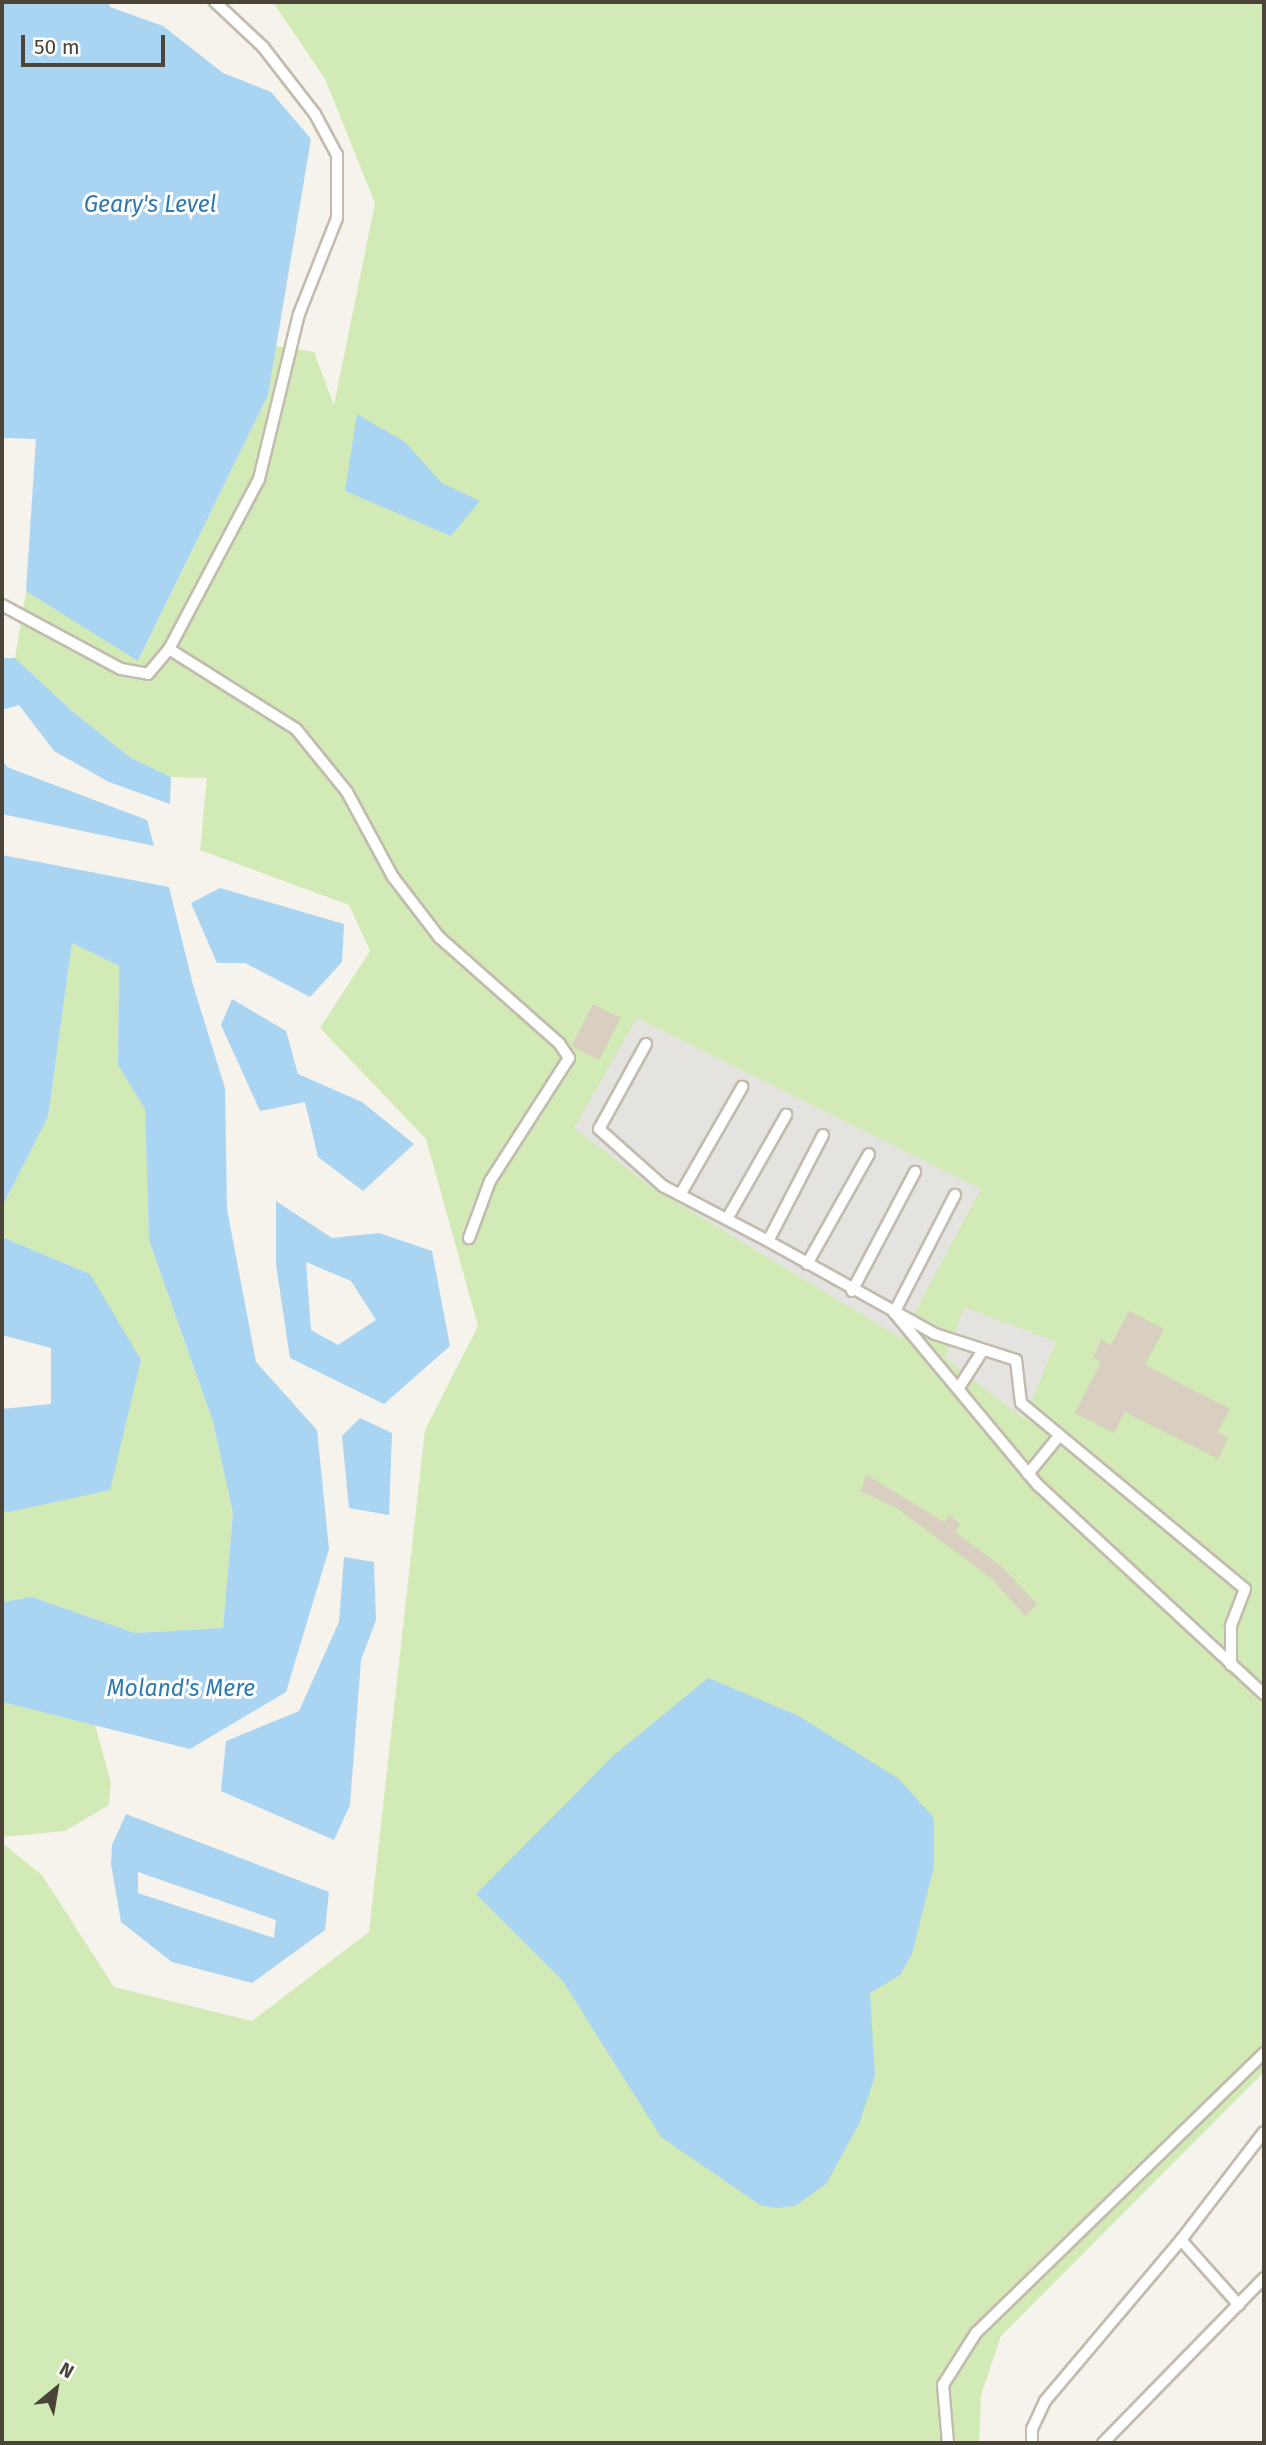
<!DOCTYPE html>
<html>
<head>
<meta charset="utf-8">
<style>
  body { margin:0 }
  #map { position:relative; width:1266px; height:2445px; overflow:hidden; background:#f6f3ec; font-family:"Fira Sans",sans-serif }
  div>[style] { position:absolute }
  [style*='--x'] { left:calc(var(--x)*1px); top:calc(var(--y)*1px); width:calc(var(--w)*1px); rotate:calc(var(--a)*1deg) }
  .green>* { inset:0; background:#d2eab5 }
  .parking>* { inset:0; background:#e5e3e0 }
  .water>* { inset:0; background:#a9d4f2 }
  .building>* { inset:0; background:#d8cfc1; transform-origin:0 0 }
  .roads { filter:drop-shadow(2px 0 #c2bbae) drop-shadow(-2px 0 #c2bbae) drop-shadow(0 2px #c2bbae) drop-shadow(0 -2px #c2bbae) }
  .service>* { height:10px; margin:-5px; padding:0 5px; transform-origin:5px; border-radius:5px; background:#fff }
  span { translate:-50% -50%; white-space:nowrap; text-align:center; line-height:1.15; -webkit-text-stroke:6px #fff; paint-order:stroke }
  .water-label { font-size:23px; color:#2e7ab2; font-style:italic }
  .frame { position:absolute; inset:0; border:4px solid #4b4439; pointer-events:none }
  .north { position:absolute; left:21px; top:2354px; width:70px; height:70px; -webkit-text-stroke:5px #fff; paint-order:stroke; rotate:30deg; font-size:19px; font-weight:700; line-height:28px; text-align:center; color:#4b4439 }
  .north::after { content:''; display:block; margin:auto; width:24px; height:32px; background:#4b4439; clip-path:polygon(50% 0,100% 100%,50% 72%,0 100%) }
  .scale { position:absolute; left:21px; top:35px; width:144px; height:32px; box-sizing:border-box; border:4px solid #4b4439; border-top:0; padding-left:9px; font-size:21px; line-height:24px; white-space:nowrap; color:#4b4439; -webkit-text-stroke:5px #fff; paint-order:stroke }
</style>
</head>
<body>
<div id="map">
  <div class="green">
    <i style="clip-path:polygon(273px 2px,1264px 2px,1264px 2072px,1001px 2336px,981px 2395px,979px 2443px,2px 2443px,2px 1843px,42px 1875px,114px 1987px,252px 2021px,369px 1932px,425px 1430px,478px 1326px,426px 1139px,320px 1028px,370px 951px,349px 905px,200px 850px,207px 778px,171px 777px,131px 758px,72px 711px,15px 658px,26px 591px,139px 660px,268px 395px,276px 346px,314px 352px,334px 405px,375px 203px,325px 79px)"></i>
    <i style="clip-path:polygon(72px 943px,119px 966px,118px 1065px,145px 1109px,149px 1240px,213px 1422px,233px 1513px,223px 1628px,135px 1633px,32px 1597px,2px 1602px,2px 1511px,110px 1490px,90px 1274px,2px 1237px,2px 1207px,48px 1117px)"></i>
    <i style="clip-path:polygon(2px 1702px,95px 1725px,111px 1783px,109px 1805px,65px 1831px,2px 1837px)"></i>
  </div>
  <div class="parking">
    <i style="clip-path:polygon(637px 1018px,981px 1189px,901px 1338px,651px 1187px,574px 1128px)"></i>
    <i style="clip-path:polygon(964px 1307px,1056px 1342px,1024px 1419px,945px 1358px)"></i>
  </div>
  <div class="water">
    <i style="clip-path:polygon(2px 2px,109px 2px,110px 7px,163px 26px,223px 73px,271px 92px,311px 139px,268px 395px,138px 661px,26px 591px,36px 439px,2px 438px)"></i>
    <i style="clip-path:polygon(357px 414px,405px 442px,442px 483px,480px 501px,451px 536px,345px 491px)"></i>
    <i style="clip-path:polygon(2px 658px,15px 658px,72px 711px,131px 758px,171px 777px,170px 804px,109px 782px,54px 751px,19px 705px,2px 710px)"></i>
    <i style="clip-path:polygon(2px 759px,7px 767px,147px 820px,154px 846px,2px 814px)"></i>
    <i style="clip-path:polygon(2px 855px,169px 887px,193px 985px,225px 1088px,227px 1209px,256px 1362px,317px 1430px,329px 1549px,286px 1692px,190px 1749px,2px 1702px,2px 1602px,32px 1597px,135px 1633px,223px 1628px,233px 1513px,213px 1422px,149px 1240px,145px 1109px,118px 1065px,119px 966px,72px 943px,48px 1117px,2px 1207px)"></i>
    <i style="clip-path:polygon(220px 888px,344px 924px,342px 962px,310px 997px,245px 963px,217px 963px,191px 903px)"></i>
    <i style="clip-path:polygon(232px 999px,286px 1031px,298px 1074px,362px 1102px,414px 1144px,363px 1191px,318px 1157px,305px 1102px,260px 1111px,221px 1025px)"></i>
    <i style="clip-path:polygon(evenodd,276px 1201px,332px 1238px,379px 1233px,432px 1251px,450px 1346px,384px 1404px,290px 1358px,276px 1265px,276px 1201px,306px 1262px,351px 1281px,376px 1320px,338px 1345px,311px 1330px,306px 1262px)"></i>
    <i style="clip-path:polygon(2px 1237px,90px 1274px,141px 1360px,110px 1490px,9px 1512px,2px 1511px,2px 1409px,51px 1404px,51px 1348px,2px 1335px)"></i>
    <i style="clip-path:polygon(360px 1418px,392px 1433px,389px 1515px,349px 1508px,342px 1436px)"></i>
    <i style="clip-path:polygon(344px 1557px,374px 1562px,376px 1620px,361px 1660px,350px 1805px,334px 1840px,221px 1791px,226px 1741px,299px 1711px,339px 1622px)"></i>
    <i style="clip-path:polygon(708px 1678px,797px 1715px,899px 1779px,934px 1818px,934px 1866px,912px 1954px,900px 1975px,870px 1993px,875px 2076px,859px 2124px,826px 2184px,795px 2206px,776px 2208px,760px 2205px,661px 2137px,562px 1980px,476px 1894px,613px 1756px)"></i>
    <i style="clip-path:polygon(evenodd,126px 1814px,329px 1892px,325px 1930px,252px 1983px,172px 1962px,121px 1922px,111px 1864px,112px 1845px,126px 1814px,138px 1872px,276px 1920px,274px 1938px,138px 1893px,138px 1872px)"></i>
  </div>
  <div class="building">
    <i style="left:593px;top:1004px;width:31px;height:47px;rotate:27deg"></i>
    <i style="clip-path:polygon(1129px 1311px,1164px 1329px,1145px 1365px,1230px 1409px,1217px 1432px,1228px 1438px,1218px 1459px,1125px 1412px,1114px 1433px,1075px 1413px,1101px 1362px,1093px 1358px,1101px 1340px,1111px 1345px)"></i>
    <i style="clip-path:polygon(867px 1475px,944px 1522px,949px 1515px,960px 1524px,955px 1532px,1001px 1566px,1037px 1604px,1025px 1616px,991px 1578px,898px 1509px,860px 1491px)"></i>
  </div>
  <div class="roads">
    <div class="service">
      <i style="--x:2;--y:605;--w:135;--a:28.3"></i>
      <i style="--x:121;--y:669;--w:27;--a:10"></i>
      <i style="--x:148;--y:674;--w:33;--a:-50"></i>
      <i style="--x:169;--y:649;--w:192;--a:-62.1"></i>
      <i style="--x:259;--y:479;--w:170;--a:-76.4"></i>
      <i style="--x:299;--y:314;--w:103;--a:-68.4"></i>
      <i style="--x:337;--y:218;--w:63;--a:-90"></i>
      <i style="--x:337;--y:155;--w:47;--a:-118.2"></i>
      <i style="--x:315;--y:114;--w:85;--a:-127.8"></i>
      <i style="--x:263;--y:47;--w:66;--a:-136.8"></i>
      <i style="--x:169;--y:649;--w:150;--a:32.2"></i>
      <i style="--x:296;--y:729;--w:81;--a:51"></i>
      <i style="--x:347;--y:792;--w:97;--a:61.6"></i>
      <i style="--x:393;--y:877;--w:76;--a:52.5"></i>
      <i style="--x:439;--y:937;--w:160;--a:41.5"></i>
      <i style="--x:559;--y:1043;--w:18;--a:56"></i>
      <i style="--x:569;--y:1058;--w:146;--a:122.7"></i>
      <i style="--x:490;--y:1181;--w:61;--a:110.2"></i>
      <i style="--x:646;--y:1044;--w:97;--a:118.9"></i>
      <i style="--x:599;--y:1129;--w:86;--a:41.7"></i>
      <i style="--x:663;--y:1186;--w:119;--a:27.6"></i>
      <i style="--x:823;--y:1135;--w:119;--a:117.4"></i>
      <i style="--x:768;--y:1241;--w:191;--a:29.1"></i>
      <i style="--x:935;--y:1334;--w:85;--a:17.8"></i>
      <i style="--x:1016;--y:1360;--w:43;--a:83.4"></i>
      <i style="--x:1021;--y:1403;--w:291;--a:39.7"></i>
      <i style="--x:1245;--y:1589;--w:40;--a:111"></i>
      <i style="--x:1231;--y:1626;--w:39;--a:90"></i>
      <i style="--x:680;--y:1195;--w:125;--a:-60.1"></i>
      <i style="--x:727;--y:1219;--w:120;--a:-60.4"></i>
      <i style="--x:807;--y:1264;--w:126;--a:-60.6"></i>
      <i style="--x:852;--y:1291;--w:135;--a:-62.1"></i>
      <i style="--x:894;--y:1313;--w:133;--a:-62.7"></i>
      <i style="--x:897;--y:1316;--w:220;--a:50.2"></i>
      <i style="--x:1038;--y:1485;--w:308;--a:42.8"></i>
      <i style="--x:958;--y:1389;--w:46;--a:-57.3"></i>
      <i style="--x:1028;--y:1474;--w:49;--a:-50.8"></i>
      <i style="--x:1181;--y:2240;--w:87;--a:48.3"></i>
      <i style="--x:948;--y:2443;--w:58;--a:-94.9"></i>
      <i style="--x:943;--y:2385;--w:62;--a:-57.6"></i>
      <i style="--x:976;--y:2333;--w:402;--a:-44.2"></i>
      <i style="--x:1032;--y:2443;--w:14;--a:-90"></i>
      <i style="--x:1032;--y:2429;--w:31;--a:-65"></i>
      <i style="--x:1045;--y:2401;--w:211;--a:-49.8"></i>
      <i style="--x:1181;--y:2240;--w:136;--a:-52.5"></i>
      <i style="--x:1103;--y:2443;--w:231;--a:-45.7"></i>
    </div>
  </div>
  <div class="water-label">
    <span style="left:150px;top:204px">Geary's Level</span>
    <span style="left:181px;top:1688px">Moland's Mere</span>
  </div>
  <div class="frame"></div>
  <div class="north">N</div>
  <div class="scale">50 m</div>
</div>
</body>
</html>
